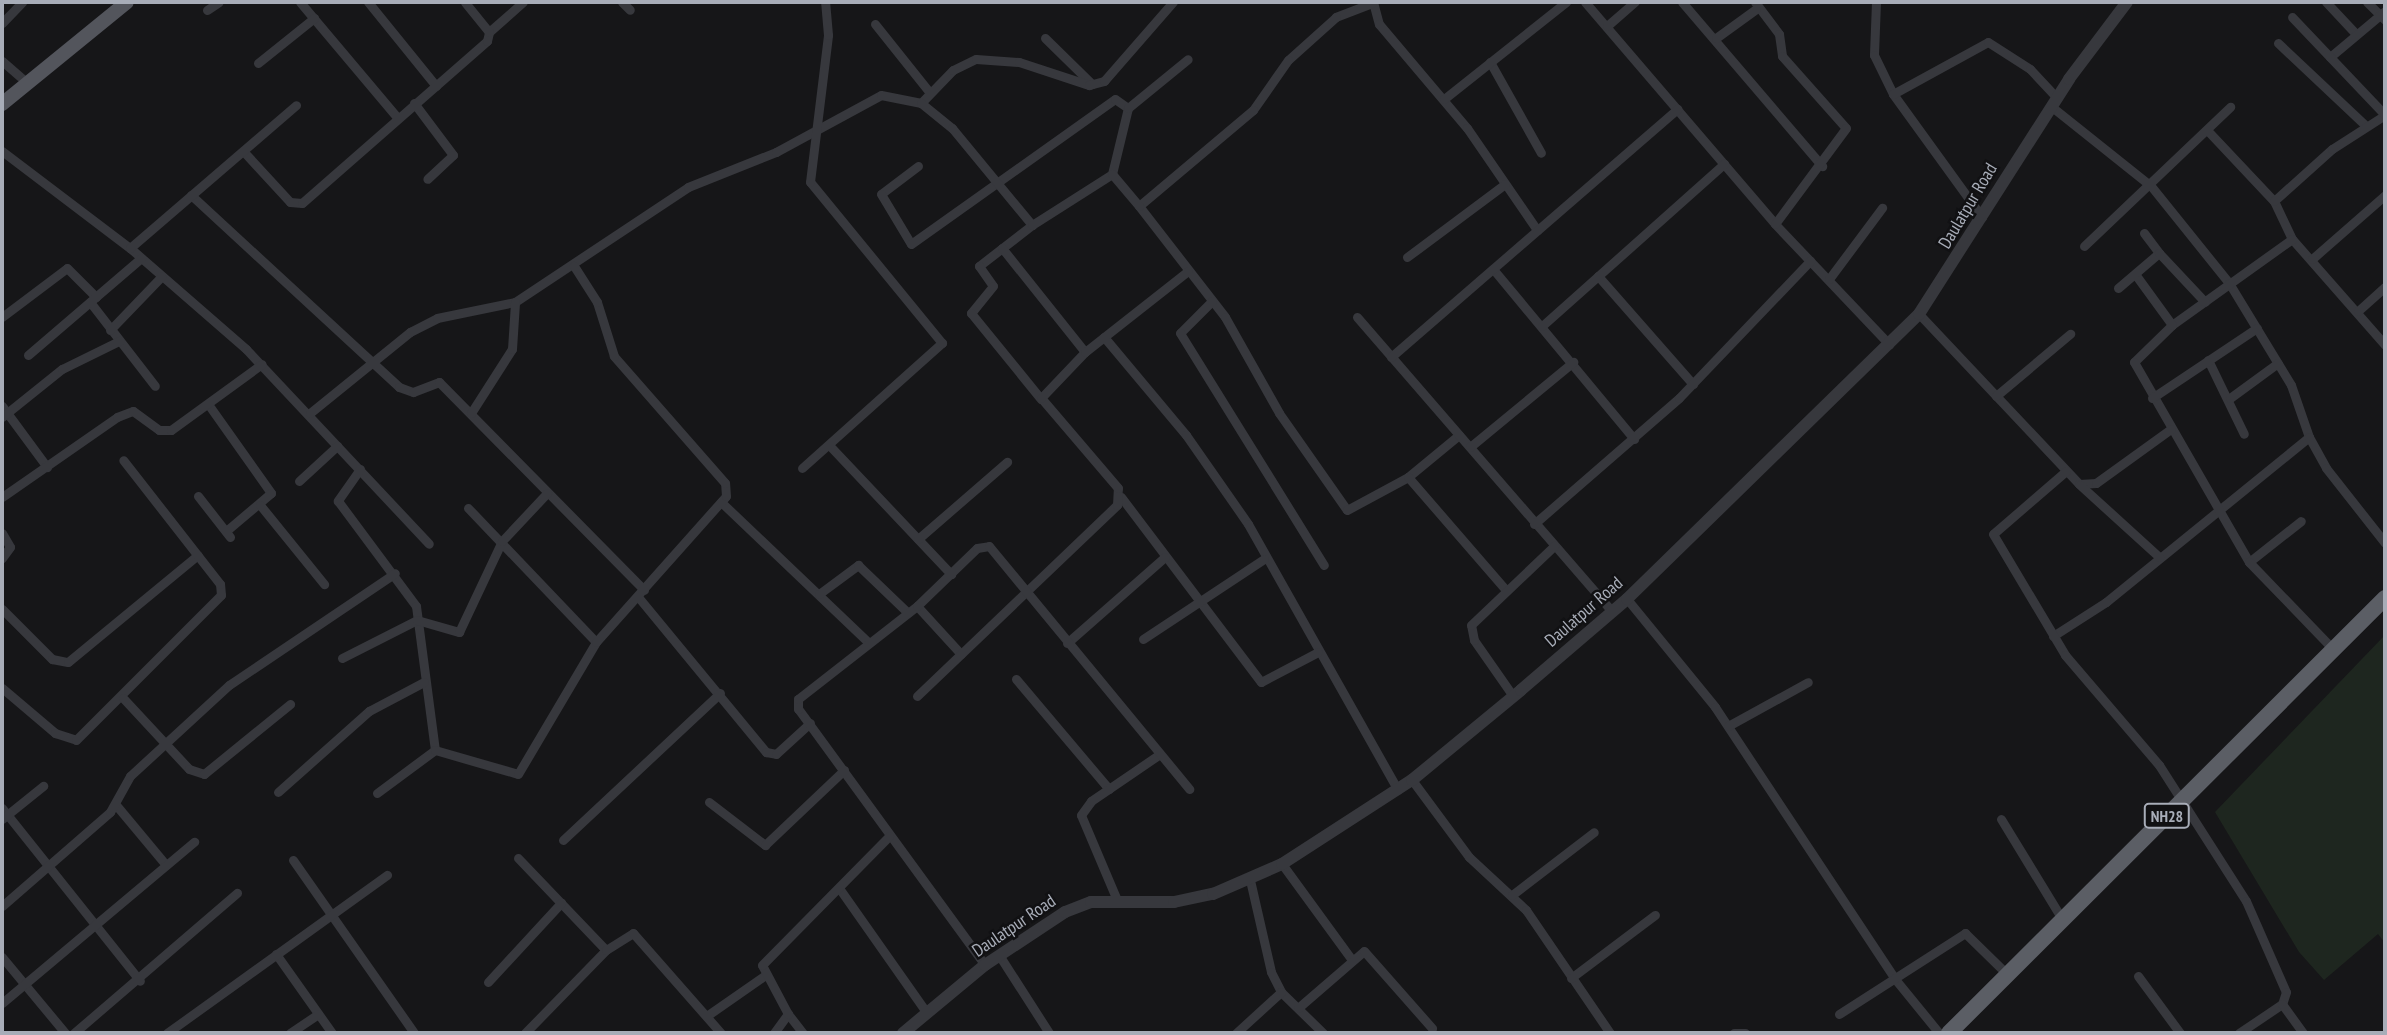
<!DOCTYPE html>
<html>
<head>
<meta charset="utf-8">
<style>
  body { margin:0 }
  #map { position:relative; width:2387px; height:1035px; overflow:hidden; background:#161618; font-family:"PT Sans Narrow",sans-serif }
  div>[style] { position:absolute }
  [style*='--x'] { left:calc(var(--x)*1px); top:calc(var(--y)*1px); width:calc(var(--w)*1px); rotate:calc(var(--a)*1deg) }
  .green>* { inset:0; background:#1e261f }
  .minor>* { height:9px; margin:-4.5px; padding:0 4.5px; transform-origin:4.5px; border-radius:4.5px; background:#37383d }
  .tertiary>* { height:12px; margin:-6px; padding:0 6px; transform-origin:6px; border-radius:6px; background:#37383d }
  .primary>* { height:14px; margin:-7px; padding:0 7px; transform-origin:7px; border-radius:7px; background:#53555c }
  .trunk>* { height:16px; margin:-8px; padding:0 8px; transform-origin:8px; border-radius:8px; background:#5b5e65 }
  span { translate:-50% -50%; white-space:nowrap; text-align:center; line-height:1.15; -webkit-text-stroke:5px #111113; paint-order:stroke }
  .shield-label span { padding:2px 5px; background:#111113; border:2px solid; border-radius:5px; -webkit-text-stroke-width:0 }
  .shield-label { font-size:16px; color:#a8adb8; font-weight:700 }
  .street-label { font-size:18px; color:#a8adb8 }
  .frame { position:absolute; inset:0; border:4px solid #a8adb8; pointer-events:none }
</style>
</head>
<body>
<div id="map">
  <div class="green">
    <i style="clip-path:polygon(2385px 635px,2385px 943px,2378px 934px,2324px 980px,2299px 952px,2215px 812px)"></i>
  </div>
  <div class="minor">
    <i style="--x:300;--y:2;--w:150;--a:49.9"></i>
    <i style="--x:368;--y:2;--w:108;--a:51"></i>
    <i style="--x:622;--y:2;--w:11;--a:45"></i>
    <i style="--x:1373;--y:2;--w:23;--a:75"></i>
    <i style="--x:1379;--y:24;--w:136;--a:49.8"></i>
    <i style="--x:1467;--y:128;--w:124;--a:55.5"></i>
    <i style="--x:1585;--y:2;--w:292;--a:49.4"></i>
    <i style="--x:1775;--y:224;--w:166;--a:46.5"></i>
    <i style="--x:1682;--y:2;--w:216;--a:49.5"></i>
    <i style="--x:1755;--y:2;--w:40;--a:53"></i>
    <i style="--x:1779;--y:34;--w:22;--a:82"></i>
    <i style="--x:1782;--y:56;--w:96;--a:48.4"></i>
    <i style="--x:1846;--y:128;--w:119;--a:126.5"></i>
    <i style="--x:1876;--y:2;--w:53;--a:92.2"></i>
    <i style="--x:1874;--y:55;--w:43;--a:64"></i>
    <i style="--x:1893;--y:94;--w:152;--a:54.1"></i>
    <i style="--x:2326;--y:2;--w:42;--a:46.9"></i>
    <i style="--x:2367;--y:2;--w:25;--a:45"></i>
    <i style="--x:1372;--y:3;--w:39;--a:159"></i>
    <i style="--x:1336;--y:17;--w:64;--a:138.1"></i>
    <i style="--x:1288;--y:60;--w:61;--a:125"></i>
    <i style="--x:1253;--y:110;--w:149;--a:139.9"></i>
    <i style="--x:1139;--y:206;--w:140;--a:52.2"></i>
    <i style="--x:1225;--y:317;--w:110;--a:60.6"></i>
    <i style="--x:1279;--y:413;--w:118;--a:55"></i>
    <i style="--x:1347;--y:510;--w:69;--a:-28.4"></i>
    <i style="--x:1408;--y:477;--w:66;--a:-39.5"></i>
    <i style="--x:207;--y:10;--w:14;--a:-34"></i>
    <i style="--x:2;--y:23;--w:29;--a:-46"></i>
    <i style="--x:875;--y:24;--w:88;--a:51.4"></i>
    <i style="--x:1607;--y:26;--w:37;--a:-41"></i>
    <i style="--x:489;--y:32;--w:45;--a:-41.4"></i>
    <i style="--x:1045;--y:38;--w:66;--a:44.4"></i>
    <i style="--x:1716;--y:38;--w:49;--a:-35.9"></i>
    <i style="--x:2278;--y:43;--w:121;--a:43.3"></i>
    <i style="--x:2330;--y:57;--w:72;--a:-39.9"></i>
    <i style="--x:2;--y:61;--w:33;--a:41"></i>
    <i style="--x:1490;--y:62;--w:104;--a:60.7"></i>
    <i style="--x:258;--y:63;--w:72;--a:-38.8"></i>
    <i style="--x:1893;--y:94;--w:108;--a:-28.7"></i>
    <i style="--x:1988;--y:42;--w:50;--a:32.7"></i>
    <i style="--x:2030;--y:69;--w:40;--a:47"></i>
    <i style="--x:1444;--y:99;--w:156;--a:-38.5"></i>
    <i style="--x:414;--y:103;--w:65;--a:53.1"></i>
    <i style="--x:453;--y:155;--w:35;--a:137"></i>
    <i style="--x:921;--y:103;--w:46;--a:-45.9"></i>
    <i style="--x:953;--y:70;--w:25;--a:-26"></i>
    <i style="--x:976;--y:59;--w:43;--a:4"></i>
    <i style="--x:1019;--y:62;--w:74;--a:18.2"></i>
    <i style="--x:1089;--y:85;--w:16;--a:-15"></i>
    <i style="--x:1104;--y:81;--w:105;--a:-48.9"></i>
    <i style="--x:2052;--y:107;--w:127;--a:38.6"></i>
    <i style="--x:2151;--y:186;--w:124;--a:51.2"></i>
    <i style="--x:2229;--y:283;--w:119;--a:58.7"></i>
    <i style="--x:2291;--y:385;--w:55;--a:70.9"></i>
    <i style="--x:2309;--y:437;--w:262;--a:140.9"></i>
    <i style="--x:2106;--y:602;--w:63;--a:147.3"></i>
    <i style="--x:2207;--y:130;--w:98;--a:46.7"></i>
    <i style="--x:2274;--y:201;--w:42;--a:64.7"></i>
    <i style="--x:2292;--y:239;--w:141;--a:48.7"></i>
    <i style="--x:2;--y:151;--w:161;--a:37.2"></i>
    <i style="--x:130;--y:248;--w:154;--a:41"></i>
    <i style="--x:246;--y:349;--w:267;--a:46.8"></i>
    <i style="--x:244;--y:152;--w:68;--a:47.4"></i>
    <i style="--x:290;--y:202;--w:12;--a:5"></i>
    <i style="--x:302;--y:203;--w:246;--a:-41.2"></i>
    <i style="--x:487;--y:41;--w:9;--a:-77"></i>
    <i style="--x:489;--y:32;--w:38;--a:-129"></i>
    <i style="--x:918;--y:166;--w:46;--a:142.9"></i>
    <i style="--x:881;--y:194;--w:58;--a:59"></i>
    <i style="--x:911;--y:244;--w:250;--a:-35.4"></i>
    <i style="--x:1115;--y:99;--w:16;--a:35"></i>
    <i style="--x:1112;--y:174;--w:68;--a:-76.4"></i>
    <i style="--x:1128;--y:108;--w:77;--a:-39.2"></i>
    <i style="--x:191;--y:195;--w:283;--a:42.7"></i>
    <i style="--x:399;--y:387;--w:15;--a:20"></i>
    <i style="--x:413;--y:392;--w:28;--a:-21"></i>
    <i style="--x:439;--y:382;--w:292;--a:45.4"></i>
    <i style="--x:2274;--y:201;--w:78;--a:-41.9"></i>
    <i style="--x:2332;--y:149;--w:63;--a:-32.7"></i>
    <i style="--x:2385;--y:115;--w:135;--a:-133.5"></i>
    <i style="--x:1032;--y:225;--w:67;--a:142.3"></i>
    <i style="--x:979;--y:266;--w:24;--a:55"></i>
    <i style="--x:993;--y:286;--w:35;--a:129"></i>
    <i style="--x:971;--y:313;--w:111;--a:50.9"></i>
    <i style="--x:2144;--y:233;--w:25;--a:53"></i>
    <i style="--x:2292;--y:239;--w:148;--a:144.4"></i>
    <i style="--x:2172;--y:325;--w:53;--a:135.8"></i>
    <i style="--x:2134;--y:362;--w:231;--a:60.1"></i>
    <i style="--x:2249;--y:562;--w:66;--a:-38.3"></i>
    <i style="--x:2084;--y:246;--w:202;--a:-43.6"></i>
    <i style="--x:130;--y:248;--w:219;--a:-40.7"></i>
    <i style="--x:1002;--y:248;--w:133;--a:51.4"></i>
    <i style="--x:1407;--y:257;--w:122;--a:-36.7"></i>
    <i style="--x:2312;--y:259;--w:97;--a:-41.2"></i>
    <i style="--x:1493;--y:269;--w:221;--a:50.3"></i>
    <i style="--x:2135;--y:274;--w:63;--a:54"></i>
    <i style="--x:1598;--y:276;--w:144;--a:48.7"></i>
    <i style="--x:1829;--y:279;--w:89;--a:-53.3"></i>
    <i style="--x:2118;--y:288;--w:54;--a:-40.5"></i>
    <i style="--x:2159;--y:253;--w:67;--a:46.8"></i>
    <i style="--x:1212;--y:301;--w:45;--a:135"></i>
    <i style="--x:1180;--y:333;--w:273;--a:58.2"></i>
    <i style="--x:90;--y:302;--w:106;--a:52.3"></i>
    <i style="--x:2358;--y:311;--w:36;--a:-42"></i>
    <i style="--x:1919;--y:314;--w:233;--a:46.7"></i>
    <i style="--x:2079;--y:484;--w:17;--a:-3"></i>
    <i style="--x:2096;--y:483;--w:92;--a:-35.8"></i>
    <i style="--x:2;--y:317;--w:81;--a:-37"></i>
    <i style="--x:67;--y:268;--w:41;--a:45"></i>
    <i style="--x:1357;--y:317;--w:389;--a:49.1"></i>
    <i style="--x:1542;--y:326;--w:244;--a:-41.7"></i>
    <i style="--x:110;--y:330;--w:74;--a:-46.1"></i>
    <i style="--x:1104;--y:337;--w:128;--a:50.1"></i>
    <i style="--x:1186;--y:435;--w:108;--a:55.1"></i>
    <i style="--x:1248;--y:524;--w:305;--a:60.6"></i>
    <i style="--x:28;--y:355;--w:149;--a:-40.6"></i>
    <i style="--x:1391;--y:357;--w:379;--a:-40.9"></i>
    <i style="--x:2208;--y:360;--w:82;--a:64.1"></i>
    <i style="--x:1996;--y:396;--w:97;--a:-40"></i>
    <i style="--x:2152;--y:398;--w:126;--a:-33.7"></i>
    <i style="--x:2230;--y:398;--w:59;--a:-36.1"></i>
    <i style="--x:208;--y:404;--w:109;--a:54.7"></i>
    <i style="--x:271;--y:493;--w:59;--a:139.8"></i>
    <i style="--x:2;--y:406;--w:76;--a:53.6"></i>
    <i style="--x:310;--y:413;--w:129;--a:-39"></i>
    <i style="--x:410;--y:332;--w:30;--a:-27"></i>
    <i style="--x:437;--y:318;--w:80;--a:-11.6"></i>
    <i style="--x:515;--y:302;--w:208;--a:-33.6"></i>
    <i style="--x:688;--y:187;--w:95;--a:-21.7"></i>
    <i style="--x:776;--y:152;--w:119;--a:-28.5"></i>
    <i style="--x:881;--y:95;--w:41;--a:11.3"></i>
    <i style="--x:921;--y:103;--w:40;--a:39"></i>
    <i style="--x:952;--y:128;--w:126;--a:50.5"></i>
    <i style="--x:1032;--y:225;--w:95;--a:-32.5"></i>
    <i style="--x:1112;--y:174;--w:42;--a:49.8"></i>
    <i style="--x:471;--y:413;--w:76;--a:-57.4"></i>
    <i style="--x:512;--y:349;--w:47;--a:-86.3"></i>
    <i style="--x:2;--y:417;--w:77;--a:-38.7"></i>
    <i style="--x:62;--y:369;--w:64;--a:-26.2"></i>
    <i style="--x:2309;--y:437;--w:35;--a:61"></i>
    <i style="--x:2326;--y:468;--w:95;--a:51.8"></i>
    <i style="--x:829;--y:445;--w:178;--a:46.6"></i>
    <i style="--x:1470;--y:447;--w:134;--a:-39.5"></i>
    <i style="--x:802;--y:468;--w:188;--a:-41.8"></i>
    <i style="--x:942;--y:343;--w:208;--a:-129.3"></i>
    <i style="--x:810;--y:182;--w:148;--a:-83"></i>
    <i style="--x:828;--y:35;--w:33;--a:-95"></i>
    <i style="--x:360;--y:469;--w:39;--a:125"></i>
    <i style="--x:338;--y:501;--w:131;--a:53.4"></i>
    <i style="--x:416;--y:606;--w:145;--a:82.5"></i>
    <i style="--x:2066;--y:471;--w:96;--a:139.2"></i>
    <i style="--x:1993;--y:534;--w:141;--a:59.2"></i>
    <i style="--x:2065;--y:655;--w:145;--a:49.5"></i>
    <i style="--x:2159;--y:765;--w:161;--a:57.4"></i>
    <i style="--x:2246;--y:901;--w:99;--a:66.3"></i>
    <i style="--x:2286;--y:992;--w:13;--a:108"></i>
    <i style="--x:2282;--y:1004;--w:52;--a:146"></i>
    <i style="--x:1408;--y:477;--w:148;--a:49.1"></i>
    <i style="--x:299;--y:481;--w:52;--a:-42.6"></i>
    <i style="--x:2080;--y:485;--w:107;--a:42.3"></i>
    <i style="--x:198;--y:496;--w:52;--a:52"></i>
    <i style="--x:2;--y:497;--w:140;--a:-34.8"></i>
    <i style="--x:117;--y:417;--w:17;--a:-21"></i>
    <i style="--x:133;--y:411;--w:32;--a:36"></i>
    <i style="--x:159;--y:430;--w:12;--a:0"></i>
    <i style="--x:171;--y:430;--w:112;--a:-36"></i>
    <i style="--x:1121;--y:497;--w:232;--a:52.9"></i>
    <i style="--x:1261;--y:682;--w:64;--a:-27.8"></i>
    <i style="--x:721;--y:502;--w:204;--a:43.6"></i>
    <i style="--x:260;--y:505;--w:102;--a:51"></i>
    <i style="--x:468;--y:508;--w:185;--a:46.3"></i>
    <i style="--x:1534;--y:524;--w:192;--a:-41"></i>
    <i style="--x:1679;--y:398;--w:190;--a:-46.3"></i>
    <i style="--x:2;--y:533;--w:16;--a:60"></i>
    <i style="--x:10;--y:547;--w:14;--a:126"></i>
    <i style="--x:918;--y:539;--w:118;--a:-40.9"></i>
    <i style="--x:2249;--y:562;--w:122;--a:46"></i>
    <i style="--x:819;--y:594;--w:49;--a:-36.6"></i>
    <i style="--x:858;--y:565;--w:69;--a:43.8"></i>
    <i style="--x:639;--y:598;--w:200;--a:50.5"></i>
    <i style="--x:766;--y:752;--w:10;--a:11"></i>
    <i style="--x:776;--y:754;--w:46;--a:-42.4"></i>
    <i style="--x:1627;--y:599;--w:139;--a:50.8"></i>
    <i style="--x:1715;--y:707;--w:326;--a:56.5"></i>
    <i style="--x:1895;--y:979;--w:70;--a:50.8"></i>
    <i style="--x:917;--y:606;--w:65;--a:47.5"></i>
    <i style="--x:2;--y:609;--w:71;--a:45"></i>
    <i style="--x:52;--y:659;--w:16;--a:11"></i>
    <i style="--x:68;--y:662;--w:168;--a:-39.5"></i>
    <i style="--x:1143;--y:639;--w:145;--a:-33.5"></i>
    <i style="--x:1067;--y:643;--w:130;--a:-41.3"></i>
    <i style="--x:342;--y:658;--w:84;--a:-26.9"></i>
    <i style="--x:417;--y:620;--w:44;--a:15.9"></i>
    <i style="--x:459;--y:632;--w:101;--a:-64.7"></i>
    <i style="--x:502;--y:541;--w:66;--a:-46.8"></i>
    <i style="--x:1016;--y:679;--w:144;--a:49.8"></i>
    <i style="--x:2;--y:688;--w:70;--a:40.3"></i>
    <i style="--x:55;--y:733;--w:22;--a:18"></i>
    <i style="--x:76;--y:740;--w:205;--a:-45"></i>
    <i style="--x:221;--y:595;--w:11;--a:-95"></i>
    <i style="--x:220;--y:584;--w:157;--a:-128"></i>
    <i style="--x:917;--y:696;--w:277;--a:-43.7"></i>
    <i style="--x:1117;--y:505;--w:17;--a:-87"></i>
    <i style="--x:1118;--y:488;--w:118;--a:-130.5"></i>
    <i style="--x:1041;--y:398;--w:64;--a:-46.3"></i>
    <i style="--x:1085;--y:352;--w:131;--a:-38.2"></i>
    <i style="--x:1513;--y:696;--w:68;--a:-124.9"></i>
    <i style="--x:1474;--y:640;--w:15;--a:-101"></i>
    <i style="--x:1471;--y:625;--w:115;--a:-43.6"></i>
    <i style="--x:123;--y:698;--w:97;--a:47.1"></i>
    <i style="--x:189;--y:769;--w:16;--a:18"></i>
    <i style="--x:204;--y:774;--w:111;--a:-39.1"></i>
    <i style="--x:1728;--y:726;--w:91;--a:-28.8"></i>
    <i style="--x:1412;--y:780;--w:96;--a:53.5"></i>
    <i style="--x:1469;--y:857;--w:78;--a:42.9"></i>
    <i style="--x:1526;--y:910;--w:149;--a:55.7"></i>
    <i style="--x:278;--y:792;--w:122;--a:-41.7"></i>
    <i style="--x:369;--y:711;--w:62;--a:-27.8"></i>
    <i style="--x:377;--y:793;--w:72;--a:-36.6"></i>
    <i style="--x:435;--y:750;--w:86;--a:16.1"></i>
    <i style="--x:518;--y:774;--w:153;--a:-59.4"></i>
    <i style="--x:596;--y:642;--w:195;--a:-48.3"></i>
    <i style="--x:726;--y:496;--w:13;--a:-94"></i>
    <i style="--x:725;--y:483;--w:169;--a:-131.2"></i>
    <i style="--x:614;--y:356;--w:57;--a:-107.5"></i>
    <i style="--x:597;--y:302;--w:43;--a:-122.6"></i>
    <i style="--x:709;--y:802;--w:71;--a:37.5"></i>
    <i style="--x:765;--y:845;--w:109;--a:-43.5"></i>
    <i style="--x:116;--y:805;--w:78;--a:50.2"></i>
    <i style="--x:2;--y:808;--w:221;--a:51.4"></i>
    <i style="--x:2;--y:819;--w:53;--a:-38.8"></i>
    <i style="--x:2001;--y:819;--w:117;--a:58.6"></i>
    <i style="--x:563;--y:840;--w:215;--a:-43.1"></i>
    <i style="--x:518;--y:858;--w:127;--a:46.3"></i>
    <i style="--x:293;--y:860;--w:211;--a:55"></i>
    <i style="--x:1282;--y:864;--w:119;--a:53.9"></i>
    <i style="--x:1250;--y:880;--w:94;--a:77.1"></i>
    <i style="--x:1271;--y:972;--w:22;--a:63"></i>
    <i style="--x:1281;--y:992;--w:59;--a:44.3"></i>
    <i style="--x:839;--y:888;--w:153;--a:54.9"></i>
    <i style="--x:1512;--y:895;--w:103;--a:-37.5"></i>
    <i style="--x:1117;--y:900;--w:92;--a:-113"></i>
    <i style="--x:1081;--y:815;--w:17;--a:-54"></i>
    <i style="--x:1091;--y:801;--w:83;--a:-34.3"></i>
    <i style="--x:2;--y:906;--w:143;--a:-41"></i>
    <i style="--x:110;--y:812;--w:41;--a:-60.9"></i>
    <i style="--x:130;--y:776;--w:134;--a:-42.6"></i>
    <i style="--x:229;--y:685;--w:200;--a:-34"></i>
    <i style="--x:276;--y:954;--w:97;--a:54.7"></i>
    <i style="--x:999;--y:955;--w:93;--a:57.3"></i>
    <i style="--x:2;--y:957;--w:99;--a:50.3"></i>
    <i style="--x:985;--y:965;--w:317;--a:-126.1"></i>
    <i style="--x:798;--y:709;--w:10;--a:-90"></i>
    <i style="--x:798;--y:699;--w:151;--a:-38"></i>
    <i style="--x:917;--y:606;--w:83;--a:-44"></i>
    <i style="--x:977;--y:548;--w:12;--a:-9"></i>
    <i style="--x:989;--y:546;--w:315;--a:50.5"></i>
    <i style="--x:2138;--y:976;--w:71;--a:53.6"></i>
    <i style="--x:1571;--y:978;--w:105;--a:-36.9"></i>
    <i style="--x:488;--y:982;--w:108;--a:-47.3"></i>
    <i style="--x:2;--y:1003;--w:251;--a:-40"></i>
    <i style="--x:2282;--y:1004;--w:36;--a:54"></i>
    <i style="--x:1298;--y:1008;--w:87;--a:-40.8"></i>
    <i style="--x:1364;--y:951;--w:103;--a:48.6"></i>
    <i style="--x:788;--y:1014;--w:24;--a:52"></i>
    <i style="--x:1839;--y:1014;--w:150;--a:-32.7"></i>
    <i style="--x:1965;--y:933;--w:60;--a:44.3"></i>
    <i style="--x:708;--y:1015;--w:68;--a:-34.9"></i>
    <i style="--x:74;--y:1033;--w:215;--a:-40.7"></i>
    <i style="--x:167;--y:1033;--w:271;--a:-35.7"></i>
    <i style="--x:290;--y:1033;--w:34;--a:-34"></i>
    <i style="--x:525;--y:1033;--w:116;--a:-45.7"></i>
    <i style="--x:606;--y:950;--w:32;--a:-32"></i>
    <i style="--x:633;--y:933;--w:133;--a:48.7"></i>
    <i style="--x:774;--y:1033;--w:24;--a:-54"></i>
    <i style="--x:788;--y:1014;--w:55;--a:-118"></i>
    <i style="--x:762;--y:965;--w:181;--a:-45.4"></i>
    <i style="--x:1236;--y:1033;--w:61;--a:-42.3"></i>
    <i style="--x:1734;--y:1033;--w:11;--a:0"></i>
  </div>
  <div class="tertiary">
    <i style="--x:903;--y:1033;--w:107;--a:-39.7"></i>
    <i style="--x:985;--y:965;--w:96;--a:-33.5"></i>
    <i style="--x:1065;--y:912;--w:28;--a:-21"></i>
    <i style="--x:1091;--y:902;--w:83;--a:0"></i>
    <i style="--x:1174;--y:902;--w:40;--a:-12"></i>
    <i style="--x:1213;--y:894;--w:75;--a:-23.5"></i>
    <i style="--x:1282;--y:864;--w:155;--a:-32.9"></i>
    <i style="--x:1412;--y:780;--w:141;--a:-39.5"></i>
    <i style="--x:1521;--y:690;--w:140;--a:-40.6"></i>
    <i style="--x:1627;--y:599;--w:408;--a:-44.3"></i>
    <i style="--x:1919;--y:314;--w:279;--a:-57.4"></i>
    <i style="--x:2069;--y:79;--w:96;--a:-53"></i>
  </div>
  <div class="primary">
    <i style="--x:2;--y:104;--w:161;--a:-39.2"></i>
  </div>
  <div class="trunk">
    <i style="--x:1949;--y:1033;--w:616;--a:-44.93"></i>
  </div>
  <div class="shield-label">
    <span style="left:2167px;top:816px">NH28</span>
  </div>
  <div class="street-label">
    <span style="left:1968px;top:206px;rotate:-59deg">Daulatpur Road</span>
    <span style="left:1584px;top:612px;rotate:-41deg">Daulatpur Road</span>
    <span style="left:1014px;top:926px;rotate:-34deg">Daulatpur Road</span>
  </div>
  <div class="frame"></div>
</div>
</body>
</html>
